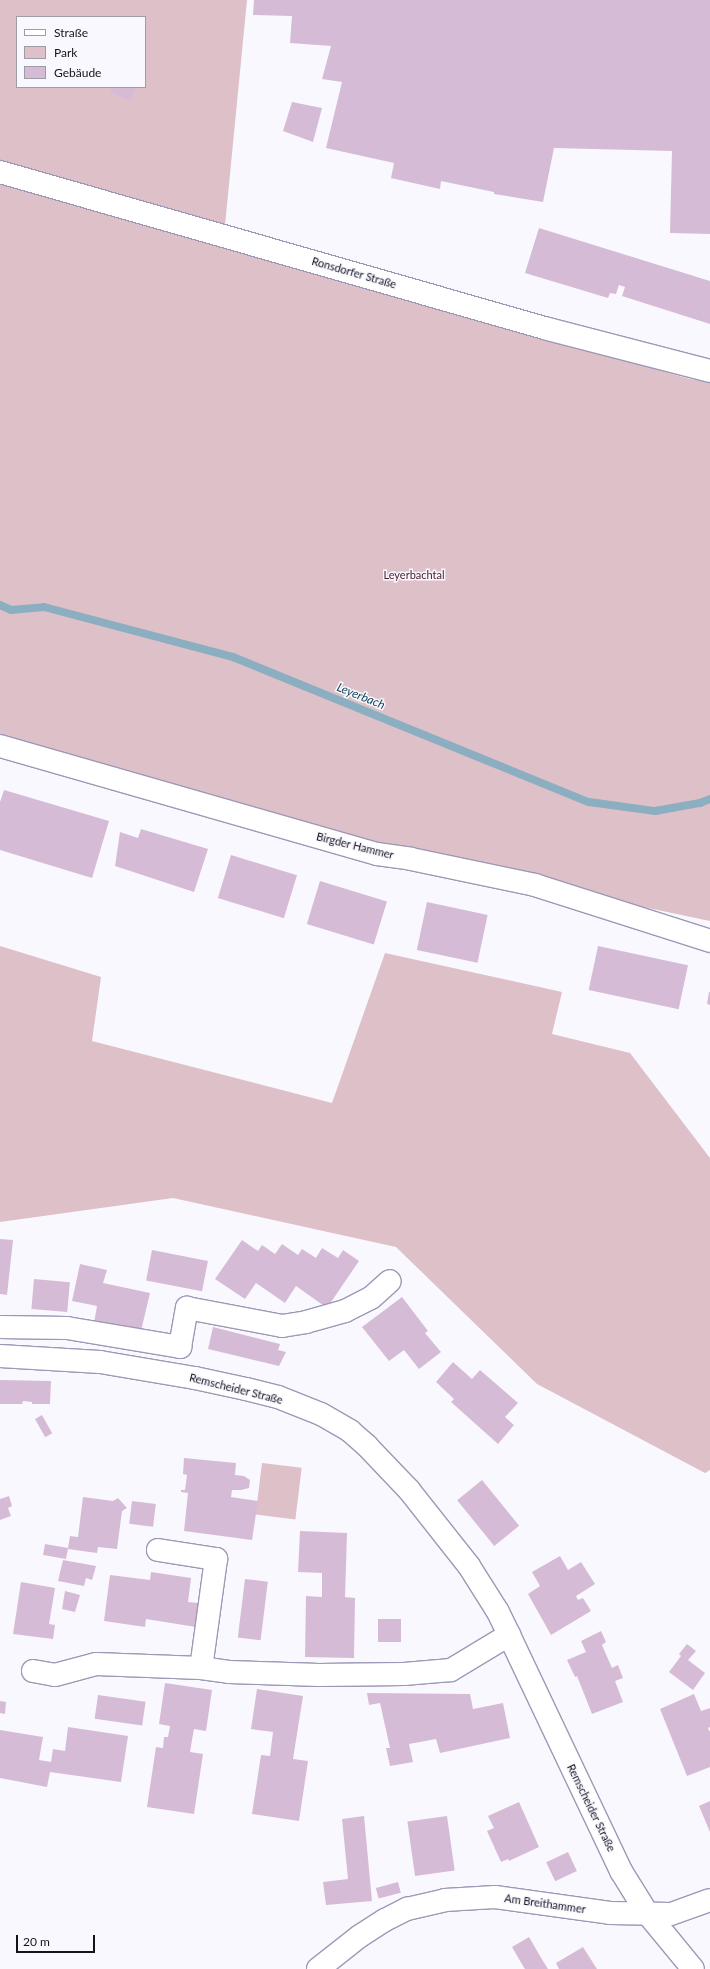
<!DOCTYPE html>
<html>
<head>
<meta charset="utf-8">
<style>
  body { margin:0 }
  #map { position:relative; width:710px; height:1969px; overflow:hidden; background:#f9f8ff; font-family:Lato,sans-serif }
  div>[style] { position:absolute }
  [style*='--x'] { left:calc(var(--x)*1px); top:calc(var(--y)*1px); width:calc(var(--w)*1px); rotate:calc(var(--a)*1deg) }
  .green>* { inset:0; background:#dec0c8; transform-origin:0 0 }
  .stream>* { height:8px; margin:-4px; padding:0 4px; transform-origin:4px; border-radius:4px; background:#8bafc1 }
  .building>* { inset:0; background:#d6bbd6; transform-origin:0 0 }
  .roads { filter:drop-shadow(1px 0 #9e98b6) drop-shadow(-1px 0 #9e98b6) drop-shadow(0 1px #9e98b6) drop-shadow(0 -1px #9e98b6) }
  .minor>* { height:22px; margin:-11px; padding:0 11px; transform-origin:11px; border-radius:11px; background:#fff }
  .major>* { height:22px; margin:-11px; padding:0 11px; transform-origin:11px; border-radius:11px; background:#fff }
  span { translate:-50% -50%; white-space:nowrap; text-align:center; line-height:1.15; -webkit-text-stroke:3px #f9f8ff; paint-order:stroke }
  .street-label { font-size:11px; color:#15121d }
  .park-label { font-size:11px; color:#4a192c }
  .water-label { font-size:12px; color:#15455a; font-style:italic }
  .legend { position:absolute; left:16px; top:16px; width:130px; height:72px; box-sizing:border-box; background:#f9f8ff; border:1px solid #9e9ca5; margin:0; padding:5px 7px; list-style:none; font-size:12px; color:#15121d }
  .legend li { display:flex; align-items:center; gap:8px; height:20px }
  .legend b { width:20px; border:1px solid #9e9ca5 }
  .scale { position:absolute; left:16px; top:1935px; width:79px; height:18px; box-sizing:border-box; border:2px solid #15121d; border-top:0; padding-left:5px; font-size:12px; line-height:14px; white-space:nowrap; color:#15121d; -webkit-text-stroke:3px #f9f8ff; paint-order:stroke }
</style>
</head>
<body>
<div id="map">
  <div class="green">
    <i style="clip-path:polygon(evenodd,0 0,247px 0,223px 246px,690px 379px,710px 382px,710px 921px,414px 859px,0 741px,0 0,17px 17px,145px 17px,145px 87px,17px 87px,17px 17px)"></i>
    <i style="clip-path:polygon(0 946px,101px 977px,92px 1041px,332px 1103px,385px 953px,562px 992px,552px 1034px,630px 1053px,710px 1158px,710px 1470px,705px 1473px,537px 1384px,396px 1247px,173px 1198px,0 1222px)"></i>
    <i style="left:262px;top:1463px;width:40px;height:52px;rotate:7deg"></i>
  </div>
  <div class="stream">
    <i style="--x:0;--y:605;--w:12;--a:24"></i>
    <i style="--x:11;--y:610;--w:33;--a:-5"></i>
    <i style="--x:44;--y:607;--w:196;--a:14.8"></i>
    <i style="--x:233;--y:657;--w:384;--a:22.2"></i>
    <i style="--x:589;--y:802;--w:67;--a:7.8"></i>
    <i style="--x:655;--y:811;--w:46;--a:-10.1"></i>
    <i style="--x:700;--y:803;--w:11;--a:-22"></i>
  </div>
  <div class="building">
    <i style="clip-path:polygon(254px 0,710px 0,710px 234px,670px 233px,672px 151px,554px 148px,543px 202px,494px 194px,494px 192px,441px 181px,440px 189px,391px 178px,394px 163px,326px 148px,342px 82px,322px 79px,331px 46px,290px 43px,292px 16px,253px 15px)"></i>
    <i style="clip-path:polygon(112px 87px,136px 87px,130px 101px,110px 92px)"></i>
    <i style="clip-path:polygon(292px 102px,322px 108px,313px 142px,283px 131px)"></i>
    <i style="clip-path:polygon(539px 228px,710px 281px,710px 324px,622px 296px,625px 287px,619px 285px,616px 294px,610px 293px,608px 298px,525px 273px)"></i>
    <i style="clip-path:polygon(4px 790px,109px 821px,92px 878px,0 850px,0 802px)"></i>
    <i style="clip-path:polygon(141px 829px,208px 849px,194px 892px,115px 866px,120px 832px,138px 838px)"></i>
    <i style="left:231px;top:855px;width:69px;height:45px;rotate:17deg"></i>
    <i style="left:320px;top:881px;width:70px;height:45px;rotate:17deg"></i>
    <i style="left:427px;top:902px;width:62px;height:49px;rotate:12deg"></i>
    <i style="left:598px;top:946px;width:92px;height:45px;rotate:12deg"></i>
    <i style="clip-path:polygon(709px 992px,710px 992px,710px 1005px,707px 1004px)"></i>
    <i style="clip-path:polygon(0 1239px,13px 1240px,7px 1295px,0 1294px)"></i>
    <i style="clip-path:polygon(242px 1240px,258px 1251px,262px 1245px,275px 1254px,282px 1244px,298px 1255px,302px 1249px,316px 1258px,322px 1248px,338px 1258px,343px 1250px,359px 1261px,327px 1308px,296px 1286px,285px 1303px,256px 1283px,245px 1299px,215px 1279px)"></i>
    <i style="left:152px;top:1250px;width:57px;height:31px;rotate:11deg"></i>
    <i style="clip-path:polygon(80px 1264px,107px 1270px,103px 1283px,150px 1293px,141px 1331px,94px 1323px,97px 1306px,72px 1301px)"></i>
    <i style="left:34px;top:1279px;width:36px;height:30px;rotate:5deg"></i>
    <i style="clip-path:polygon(402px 1297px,428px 1331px,425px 1333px,441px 1352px,419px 1369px,404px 1350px,389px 1361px,362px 1327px)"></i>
    <i style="clip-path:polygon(213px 1327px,280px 1344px,278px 1350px,286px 1352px,279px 1366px,208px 1349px)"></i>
    <i style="clip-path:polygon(453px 1362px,472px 1379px,480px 1370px,518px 1403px,505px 1417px,514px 1425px,498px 1444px,451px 1402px,454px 1399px,436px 1382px)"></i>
    <i style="clip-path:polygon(0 1380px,51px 1381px,50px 1404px,32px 1404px,32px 1402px,23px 1401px,22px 1404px,0 1404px)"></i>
    <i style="left:42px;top:1415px;width:21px;height:8px;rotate:61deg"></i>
    <i style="clip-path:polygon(184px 1458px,236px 1463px,235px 1475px,244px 1476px,250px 1480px,249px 1488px,241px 1490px,232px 1490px,231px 1497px,258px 1501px,252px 1540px,184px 1531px,188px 1493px,181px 1492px,181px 1490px,185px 1490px,187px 1475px,183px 1474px)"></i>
    <i style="left:482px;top:1480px;width:59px;height:32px;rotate:51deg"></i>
    <i style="clip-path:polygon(9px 1496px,12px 1506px,8px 1508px,11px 1516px,0 1520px,0 1499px)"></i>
    <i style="clip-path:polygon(83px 1497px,113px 1501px,118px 1498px,127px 1508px,122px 1511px,117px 1549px,98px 1547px,97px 1553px,68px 1549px,66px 1559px,43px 1555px,45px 1544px,68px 1548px,70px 1536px,78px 1537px)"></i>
    <i style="left:132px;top:1501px;width:24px;height:23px;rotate:7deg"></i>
    <i style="clip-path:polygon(300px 1531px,347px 1533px,345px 1597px,355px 1598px,354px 1658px,305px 1657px,306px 1596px,322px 1597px,322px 1573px,298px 1572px)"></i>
    <i style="clip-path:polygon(560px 1556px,568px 1570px,581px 1562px,595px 1584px,576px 1596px,578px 1600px,583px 1598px,591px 1611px,551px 1635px,528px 1594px,540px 1586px,532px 1572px)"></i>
    <i style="clip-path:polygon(63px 1560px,96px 1566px,92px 1580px,86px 1578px,84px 1586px,58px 1581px)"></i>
    <i style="clip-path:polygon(151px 1572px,191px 1578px,188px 1602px,199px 1603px,196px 1627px,146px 1619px,145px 1627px,104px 1621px,110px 1575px,150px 1580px)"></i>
    <i style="left:245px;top:1579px;width:23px;height:59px;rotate:7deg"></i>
    <i style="clip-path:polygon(21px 1582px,55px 1588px,49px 1624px,55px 1625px,53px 1639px,13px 1634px)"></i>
    <i style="clip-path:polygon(65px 1591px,80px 1595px,75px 1612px,62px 1609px)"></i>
    <i style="left:378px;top:1619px;width:23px;height:23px"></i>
    <i style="clip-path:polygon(601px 1631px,606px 1642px,602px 1645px,612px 1668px,618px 1665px,623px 1678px,615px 1681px,623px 1702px,592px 1714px,577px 1676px,575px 1677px,567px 1660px,586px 1652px,581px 1641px)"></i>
    <i style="clip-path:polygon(687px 1644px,696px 1651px,688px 1660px,705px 1673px,693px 1690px,669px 1672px,681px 1656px,679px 1654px)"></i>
    <i style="clip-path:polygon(165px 1683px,212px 1690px,206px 1731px,194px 1729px,192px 1740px,190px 1752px,203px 1754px,194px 1814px,147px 1807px,156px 1747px,163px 1748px,164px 1737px,168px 1737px,170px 1726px,159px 1724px)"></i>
    <i style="clip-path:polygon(257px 1689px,303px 1696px,293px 1759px,308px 1761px,299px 1821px,252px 1814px,261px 1755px,270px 1756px,273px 1732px,251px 1729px)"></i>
    <i style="clip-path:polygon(367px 1693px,470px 1694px,473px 1709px,503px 1703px,510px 1738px,440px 1753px,436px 1739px,409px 1744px,413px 1762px,390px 1766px,386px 1748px,390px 1748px,380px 1703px,369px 1705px)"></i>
    <i style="clip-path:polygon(694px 1694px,701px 1711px,710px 1708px,710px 1727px,708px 1728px,710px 1732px,710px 1767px,687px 1776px,660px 1709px)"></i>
    <i style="left:98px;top:1695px;width:48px;height:24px;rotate:8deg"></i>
    <i style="clip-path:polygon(0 1701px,6px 1702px,5px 1714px,0 1713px)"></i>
    <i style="clip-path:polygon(68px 1727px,128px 1736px,121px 1782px,50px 1772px,47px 1787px,0 1778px,0 1730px,43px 1737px,39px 1760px,51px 1762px,53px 1749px,65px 1751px)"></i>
    <i style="clip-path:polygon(710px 1801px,710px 1832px,699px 1806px)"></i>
    <i style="clip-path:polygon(519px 1802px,539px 1847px,509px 1861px,508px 1859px,501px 1862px,487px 1831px,494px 1828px,488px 1816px)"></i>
    <i style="clip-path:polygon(364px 1816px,372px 1901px,326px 1905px,323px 1882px,348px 1879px,342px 1819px)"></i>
    <i style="left:447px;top:1816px;width:55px;height:40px;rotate:82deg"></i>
    <i style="left:568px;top:1852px;width:21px;height:24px;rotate:65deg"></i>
    <i style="left:398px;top:1882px;width:11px;height:23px;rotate:75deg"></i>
    <i style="clip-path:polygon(529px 1937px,540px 1956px,548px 1969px,525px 1969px,523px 1966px,512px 1947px)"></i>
    <i style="clip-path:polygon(583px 1947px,597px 1969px,559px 1969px,556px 1963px)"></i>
  </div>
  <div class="roads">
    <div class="minor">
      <i style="--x:0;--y:746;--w:392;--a:16"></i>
      <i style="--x:377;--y:854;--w:34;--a:8"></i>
      <i style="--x:411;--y:859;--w:127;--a:11.8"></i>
      <i style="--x:535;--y:885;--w:184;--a:17.7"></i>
      <i style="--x:0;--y:1327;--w:67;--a:0.9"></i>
      <i style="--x:67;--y:1328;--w:115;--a:9.5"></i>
      <i style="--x:180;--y:1347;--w:40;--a:-80"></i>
      <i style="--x:187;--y:1308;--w:97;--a:10.7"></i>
      <i style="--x:282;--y:1326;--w:24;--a:-9"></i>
      <i style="--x:306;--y:1322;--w:41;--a:-15.8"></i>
      <i style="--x:345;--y:1311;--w:29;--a:-27"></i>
      <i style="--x:371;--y:1298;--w:25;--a:-42"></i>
      <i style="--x:158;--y:1550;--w:59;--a:8.8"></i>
      <i style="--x:216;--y:1559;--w:110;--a:97.8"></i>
      <i style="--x:33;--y:1671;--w:22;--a:10"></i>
      <i style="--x:55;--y:1675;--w:42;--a:-15"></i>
      <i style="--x:96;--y:1664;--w:105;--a:2.2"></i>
      <i style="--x:201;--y:1668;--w:28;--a:8"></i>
      <i style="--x:229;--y:1672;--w:90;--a:1.9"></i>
      <i style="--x:319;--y:1675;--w:85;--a:-0.7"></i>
      <i style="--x:404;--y:1674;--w:47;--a:-4.9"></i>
      <i style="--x:451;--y:1670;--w:68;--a:-31.1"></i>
      <i style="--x:318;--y:1969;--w:53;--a:-38.2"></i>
      <i style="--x:360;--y:1936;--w:30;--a:-33"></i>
      <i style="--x:385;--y:1920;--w:25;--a:-27"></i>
      <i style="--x:407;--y:1909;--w:39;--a:-13"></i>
      <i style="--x:445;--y:1900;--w:50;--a:-3.4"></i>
      <i style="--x:495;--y:1897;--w:116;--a:7.9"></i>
      <i style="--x:610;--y:1913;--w:61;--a:0.9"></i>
      <i style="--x:671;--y:1914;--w:41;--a:-19.7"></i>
    </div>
    <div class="major">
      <i style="--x:0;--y:172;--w:570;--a:15.99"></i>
      <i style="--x:548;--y:329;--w:167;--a:14.5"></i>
      <i style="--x:0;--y:1356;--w:100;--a:3.4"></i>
      <i style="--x:100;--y:1362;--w:96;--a:9.6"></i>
      <i style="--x:195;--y:1378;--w:52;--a:12.2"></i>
      <i style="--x:246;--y:1389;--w:33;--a:14"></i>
      <i style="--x:278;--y:1397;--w:46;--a:21.6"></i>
      <i style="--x:321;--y:1414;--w:34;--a:30"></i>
      <i style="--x:350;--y:1431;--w:23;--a:41"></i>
      <i style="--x:367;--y:1446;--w:61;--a:46.3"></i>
      <i style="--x:409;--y:1490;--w:97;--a:51.7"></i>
      <i style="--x:469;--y:1566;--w:54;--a:57.8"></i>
      <i style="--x:498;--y:1612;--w:25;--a:64"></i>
      <i style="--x:509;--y:1635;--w:261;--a:64.6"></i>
      <i style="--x:621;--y:1871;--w:49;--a:58.2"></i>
      <i style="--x:647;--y:1913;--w:72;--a:50.6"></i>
    </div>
  </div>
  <div class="street-label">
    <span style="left:354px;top:273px;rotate:16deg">Ronsdorfer Straße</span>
    <span style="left:355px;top:846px;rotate:14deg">Birgder Hammer</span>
    <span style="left:236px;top:1389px;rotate:14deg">Remscheider Straße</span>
    <span style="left:591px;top:1808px;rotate:64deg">Remscheider Straße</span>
    <span style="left:545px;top:1904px;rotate:8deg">Am Breithammer</span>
  </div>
  <div class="park-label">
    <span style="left:414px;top:575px">Leyerbachtal</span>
  </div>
  <div class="water-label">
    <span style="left:361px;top:696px;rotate:22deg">Leyerbach</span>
  </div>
  <ul class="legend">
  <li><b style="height:5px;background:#fff"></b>Straße</li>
  <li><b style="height:11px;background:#dec0c8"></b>Park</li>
  <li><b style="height:11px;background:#d6bbd6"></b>Gebäude</li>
  </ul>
  <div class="scale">20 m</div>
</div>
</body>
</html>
